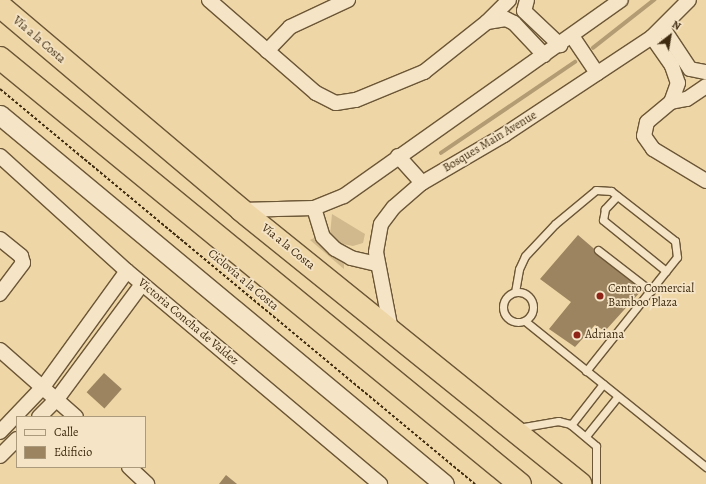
<!DOCTYPE html>
<html>
<head>
<meta charset="utf-8">
<style>
  body { margin:0 }
  #map { position:relative; width:706px; height:484px; overflow:hidden; background:#efd6a7; font-family:Alegreya,serif }
  div>[style] { position:absolute }
  [style*='--x'] { left:calc(var(--x)*1px); top:calc(var(--y)*1px); width:calc(var(--w)*1px); rotate:calc(var(--a)*1deg) }
  .green>* { inset:0; background:#d1b98d }
  .stream>* { height:3.5px; margin:-1.75px; padding:0 1.75px; transform-origin:1.75px; border-radius:1.75px; background:#b39c74 }
  .building>* { inset:0; background:#9b845f; transform-origin:0 0 }
  .path>* { height:2px; margin-top:-1px; transform-origin:0; background:repeating-linear-gradient(90deg,#3f2b10 0 3px,transparent 0 5px) }
  .roads { filter:drop-shadow(1px 0 #6b5636) drop-shadow(-1px 0 #6b5636) drop-shadow(0 1px #6b5636) drop-shadow(0 -1px #6b5636) }
  .lane>* { height:7px; margin:-3.5px; padding:0 3.5px; transform-origin:3.5px; border-radius:3.5px; background:#f5e4c6 }
  .lane>.ring { margin:-3.5px; padding:0; box-sizing:content-box; background:none; border:7px solid #f5e4c6; border-radius:50% }
  .street>* { height:14px; margin:-7px; padding:0 7px; transform-origin:7px; border-radius:7px; background:#f5e4c6 }
  .secondary>* { height:19px; margin:-9.5px; padding:0 9.5px; transform-origin:9.5px; border-radius:9.5px; background:#f5e4c6 }
  .highway>* { height:22px; margin:-11px; padding:0 11px; transform-origin:11px; border-radius:11px; background:#efd6a7 }
  .dots>* { width:11px; height:11px; translate:-50% -50%; box-sizing:border-box; border:2px solid #f5e4c6; border-radius:50% }
  span { translate:-50% -50%; white-space:nowrap; text-align:center; line-height:1.15; -webkit-text-stroke:3.5px #f5e4c6; paint-order:stroke }
  .street-label { font-size:12px; color:#3f2b10 }
  .poi-label { font-size:12px; color:#3f2b10 }
  .left { translate:0 -50%; text-align:left }
  .legend { position:absolute; left:16px; top:416px; width:130px; height:52px; box-sizing:border-box; background:#f5e4c6; border:1px solid #ac9a7d; margin:0; padding:5px 7px; list-style:none; font-size:12px; color:#3f2b10 }
  .legend li { display:flex; align-items:center; gap:8px; height:20px }
  .legend b { width:20px; border:1px solid #ac9a7d }
  .north { position:absolute; left:650px; top:16px; width:40px; height:40px; -webkit-text-stroke:3px #f5e4c6; paint-order:stroke; rotate:31deg; font-size:11px; font-weight:700; line-height:16px; text-align:center; color:#3f2b10 }
  .north::after { content:''; display:block; margin:auto; width:14px; height:18px; background:#3f2b10; clip-path:polygon(50% 0,100% 100%,50% 72%,0 100%) }
</style>
</head>
<body>
<div id="map">
  <div class="green">
    <i style="clip-path:polygon(332px 214px,365px 234px,363px 243px,353px 246px,337px 243px,330px 235px)"></i>
    <i style="clip-path:polygon(316px 237px,344px 260px,344px 269px,310px 240px)"></i>
  </div>
  <div class="stream">
    <i style="--x:593;--y:48;--w:78;--a:-38.2"></i>
    <i style="--x:441;--y:153;--w:162;--a:-34.2"></i>
  </div>
  <div class="building">
    <i style="clip-path:polygon(578px 235px,642px 290px,605px 331px,595px 325px,575px 347px,549px 329px,571px 302px,540px 279px)"></i>
    <i style="left:104px;top:373px;width:24px;height:26px;rotate:42deg"></i>
    <i style="clip-path:polygon(226px 475px,237px 484px,219px 484px)"></i>
  </div>
  <div class="path">
    <i style="--x:0;--y:89;--w:618;--a:39.75"></i>
  </div>
  <div class="roads">
    <div class="lane">
      <i style="--x:617;--y:196;--w:18;--a:133"></i>
      <i style="--x:605;--y:209;--w:11;--a:100"></i>
      <i style="--x:603;--y:220;--w:81;--a:39"></i>
      <i style="--x:598;--y:250;--w:67;--a:37.7"></i>
      <i class="ring" style="left:503px;top:292px;width:23px;height:23px"></i>
      <i style="--x:515;--y:292;--w:23;--a:-80"></i>
      <i style="--x:519;--y:269;--w:14;--a:-65"></i>
      <i style="--x:525;--y:256;--w:44;--a:-46.8"></i>
      <i style="--x:555;--y:224;--w:53;--a:-39.7"></i>
      <i style="--x:596;--y:190;--w:15;--a:4"></i>
      <i style="--x:611;--y:191;--w:81;--a:38"></i>
      <i style="--x:675;--y:241;--w:16;--a:83"></i>
      <i style="--x:677;--y:257;--w:146;--a:128.6"></i>
      <i style="--x:525;--y:321;--w:233;--a:38.9"></i>
      <i style="--x:571;--y:425;--w:52;--a:-52"></i>
      <i style="--x:518;--y:428;--w:41;--a:-9.9"></i>
      <i style="--x:558;--y:421;--w:12;--a:14"></i>
      <i style="--x:570;--y:424;--w:34;--a:40"></i>
      <i style="--x:596;--y:446;--w:38;--a:90"></i>
      <i style="--x:586;--y:436;--w:51;--a:-51.3"></i>
    </div>
    <div class="street">
      <i style="--x:209;--y:0;--w:142;--a:41"></i>
      <i style="--x:316;--y:93;--w:22;--a:27"></i>
      <i style="--x:336;--y:103;--w:20;--a:-9"></i>
      <i style="--x:356;--y:100;--w:74;--a:-22.4"></i>
      <i style="--x:424;--y:72;--w:80;--a:-38.4"></i>
      <i style="--x:487;--y:22;--w:31;--a:-45"></i>
      <i style="--x:527;--y:0;--w:11;--a:105"></i>
      <i style="--x:524;--y:11;--w:50;--a:43.4"></i>
      <i style="--x:487;--y:22;--w:19;--a:-9"></i>
      <i style="--x:506;--y:19;--w:9;--a:27"></i>
      <i style="--x:514;--y:23;--w:44;--a:46.8"></i>
      <i style="--x:663;--y:28;--w:49;--a:56.6"></i>
      <i style="--x:690;--y:69;--w:16;--a:11"></i>
      <i style="--x:572;--y:36;--w:45;--a:56"></i>
      <i style="--x:652;--y:37;--w:35;--a:55"></i>
      <i style="--x:672;--y:66;--w:18;--a:71"></i>
      <i style="--x:678;--y:83;--w:20;--a:110"></i>
      <i style="--x:671;--y:102;--w:31;--a:140"></i>
      <i style="--x:647;--y:122;--w:14;--a:102"></i>
      <i style="--x:644;--y:136;--w:16;--a:55"></i>
      <i style="--x:653;--y:149;--w:62;--a:31.1"></i>
      <i style="--x:267;--y:51;--w:33;--a:-46"></i>
      <i style="--x:290;--y:27;--w:64;--a:-25"></i>
      <i style="--x:671;--y:102;--w:16;--a:-11"></i>
      <i style="--x:687;--y:99;--w:23;--a:-34"></i>
      <i style="--x:0;--y:156;--w:171;--a:42.2"></i>
      <i style="--x:127;--y:271;--w:331;--a:40.1"></i>
      <i style="--x:398;--y:156;--w:36;--a:48"></i>
      <i style="--x:314;--y:208;--w:30;--a:73"></i>
      <i style="--x:323;--y:237;--w:17;--a:45"></i>
      <i style="--x:335;--y:249;--w:18;--a:29"></i>
      <i style="--x:351;--y:258;--w:27;--a:13"></i>
      <i style="--x:241;--y:210;--w:73;--a:-1.6"></i>
      <i style="--x:314;--y:208;--w:32;--a:-22"></i>
      <i style="--x:344;--y:196;--w:339;--a:-35.3"></i>
      <i style="--x:0;--y:239;--w:27;--a:39"></i>
      <i style="--x:21;--y:256;--w:7;--a:74"></i>
      <i style="--x:23;--y:263;--w:39;--a:127"></i>
      <i style="--x:391;--y:330;--w:79;--a:-100.9"></i>
      <i style="--x:376;--y:252;--w:28;--a:-80"></i>
      <i style="--x:381;--y:224;--w:21;--a:-53"></i>
      <i style="--x:394;--y:207;--w:37;--a:-41"></i>
      <i style="--x:422;--y:183;--w:95;--a:-30.3"></i>
      <i style="--x:504;--y:135;--w:178;--a:-33.5"></i>
      <i style="--x:652;--y:37;--w:52;--a:-45"></i>
      <i style="--x:0;--y:350;--w:101;--a:41.4"></i>
      <i style="--x:39;--y:417;--w:25;--a:-45"></i>
      <i style="--x:57;--y:399;--w:143;--a:-53.5"></i>
      <i style="--x:0;--y:432;--w:62;--a:-46.3"></i>
      <i style="--x:43;--y:387;--w:143;--a:-54.1"></i>
      <i style="--x:0;--y:456;--w:24;--a:-45"></i>
      <i style="--x:129;--y:467;--w:25;--a:43"></i>
    </div>
    <div class="secondary">
      <i style="--x:0;--y:115;--w:577;--a:39.73"></i>
    </div>
    <div class="highway">
      <i style="--x:0;--y:6;--w:316;--a:40.2"></i>
      <i style="--x:241;--y:210;--w:436;--a:38.9"></i>
      <i style="--x:0;--y:58;--w:672;--a:39.33"></i>
    </div>
  </div>
  <div class="dots">
    <i style="left:600px;top:296px;background:#8f2418"></i>
    <i style="left:577px;top:335px;background:#8f2418"></i>
  </div>
  <div class="street-label">
    <span style="left:39px;top:40px;rotate:41deg">Vía a la Costa</span>
    <span style="left:490px;top:142px;rotate:-31deg">Bosques Main Avenue</span>
    <span style="left:288px;top:247px;rotate:39deg">Vía a la Costa</span>
    <span style="left:243px;top:280px;rotate:40deg">Ciclovía a la Costa</span>
    <span style="left:188px;top:322px;rotate:40deg">Victoria Concha de Valdez</span>
  </div>
  <div class="poi-label">
    <span class="left" style="left:608px;top:296px">Centro Comercial<br>Bamboo Plaza</span>
    <span class="left" style="left:585px;top:335px">Adriana</span>
  </div>
  <ul class="legend">
  <li><b style="height:5px;background:#f5e4c6"></b>Calle</li>
  <li><b style="height:11px;background:#9b845f"></b>Edificio</li>
  </ul>
  <div class="north">N</div>
</div>
</body>
</html>
